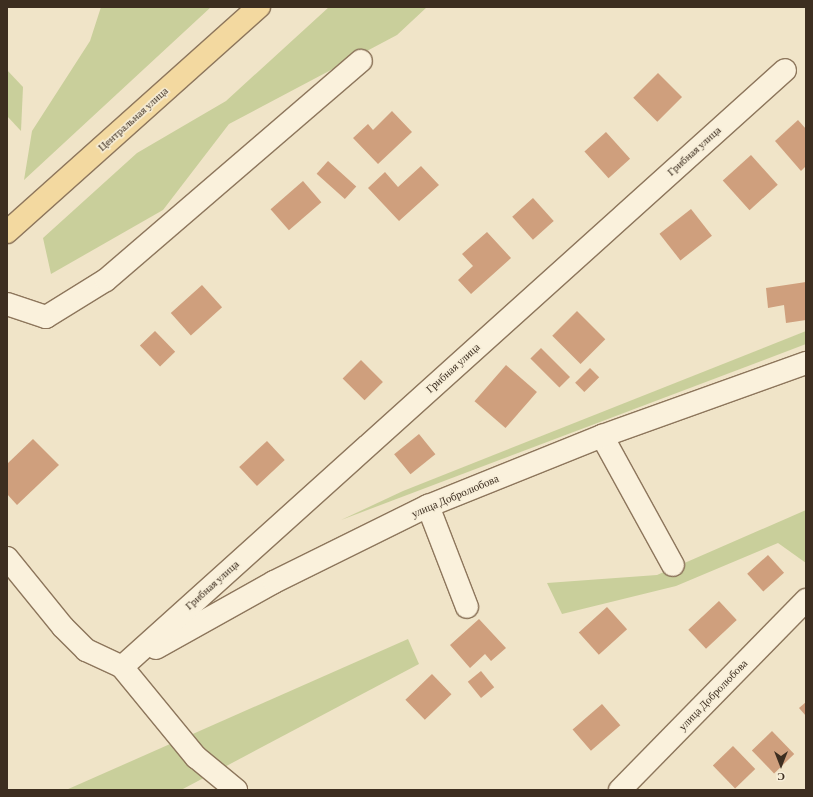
<!DOCTYPE html>
<html>
<head>
<meta charset="utf-8">
<style>
  body { margin:0 }
  #map { position:relative; width:813px; height:797px; overflow:hidden; background:#f0e4c8; font-family:"Crimson Pro",serif }
  div>[style] { position:absolute }
  [style*='--x'] { left:calc(var(--x)*1px); top:calc(var(--y)*1px); width:calc(var(--w)*1px); rotate:calc(var(--a)*1deg) }
  .green>* { inset:0; background:#c9cf9b }
  .building>* { inset:0; background:#cf9f7d; transform-origin:0 0 }
  .roads { filter:drop-shadow(1px 0 #8d765c) drop-shadow(-1px 0 #8d765c) drop-shadow(0 1px #8d765c) drop-shadow(0 -1px #8d765c) }
  .minor>* { height:22px; margin:-11px; padding:0 11px; transform-origin:11px; border-radius:11px; background:#faf1dc }
  .major>* { height:22px; margin:-11px; padding:0 11px; transform-origin:11px; border-radius:11px; background:#f3d9a0 }
  span { translate:-50% -50%; white-space:nowrap; text-align:center; line-height:1.15; -webkit-text-stroke:3px #f7eed8; paint-order:stroke }
  .street-label { font-size:11px; color:#3d2e20 }
  .frame { position:absolute; inset:0; border:8px solid #3d2e20; pointer-events:none }
  .north { position:absolute; left:761px; top:745px; width:40px; height:40px; -webkit-text-stroke:3px #f7eed8; paint-order:stroke; rotate:180deg; font-size:11px; font-weight:700; line-height:16px; text-align:center; color:#3d2e20 }
  .north::after { content:''; display:block; margin:auto; width:14px; height:18px; background:#3d2e20; clip-path:polygon(50% 0,100% 100%,50% 72%,0 100%) }
</style>
</head>
<body>
<div id="map">
  <div class="green">
    <i style="clip-path:polygon(101px 7px,211px 7px,24px 180px,32px 131px,90px 41px)"></i>
    <i style="clip-path:polygon(329px 7px,427px 7px,397px 35px,229px 124px,163px 210px,51px 274px,43px 238px,137px 153px,226px 101px)"></i>
    <i style="clip-path:polygon(7px 70px,23px 87px,21px 131px,7px 116px)"></i>
    <i style="clip-path:polygon(806px 331px,806px 344px,341px 520px,403px 491px)"></i>
    <i style="clip-path:polygon(806px 510px,806px 563px,778px 543px,676px 586px,562px 614px,547px 583px,657px 575px)"></i>
    <i style="clip-path:polygon(408px 639px,419px 664px,181px 790px,66px 790px)"></i>
  </div>
  <div class="building">
    <i style="left:658px;top:73px;width:34px;height:35px;rotate:45deg"></i>
    <i style="clip-path:polygon(392px 111px,412px 132px,378px 164px,353px 138px,368px 124px,373px 130px)"></i>
    <i style="clip-path:polygon(798px 120px,806px 129px,806px 166px,801px 171px,775px 141px)"></i>
    <i style="left:606px;top:132px;width:36px;height:29px;rotate:48deg"></i>
    <i style="left:751px;top:155px;width:40px;height:38px;rotate:48deg"></i>
    <i style="left:328px;top:161px;width:38px;height:17px;rotate:42deg"></i>
    <i style="clip-path:polygon(421px 166px,439px 185px,399px 221px,368px 188px,385px 172px,398px 187px)"></i>
    <i style="left:303px;top:181px;width:28px;height:43px;rotate:49deg"></i>
    <i style="left:533px;top:198px;width:31px;height:28px;rotate:48deg"></i>
    <i style="left:691px;top:209px;width:34px;height:40px;rotate:52deg"></i>
    <i style="clip-path:polygon(487px 232px,511px 258px,471px 294px,458px 280px,473px 266px,462px 254px)"></i>
    <i style="clip-path:polygon(806px 282px,806px 320px,786px 323px,784px 305px,768px 308px,766px 288px)"></i>
    <i style="left:202px;top:285px;width:30px;height:42px;rotate:48deg"></i>
    <i style="left:577px;top:311px;width:40px;height:35px;rotate:45deg"></i>
    <i style="left:155px;top:331px;width:29px;height:21px;rotate:46deg"></i>
    <i style="left:541px;top:348px;width:41px;height:15px;rotate:45deg"></i>
    <i style="left:361px;top:360px;width:31px;height:26px;rotate:45deg"></i>
    <i style="left:506px;top:365px;width:41px;height:48px;rotate:41deg"></i>
    <i style="left:590px;top:368px;width:13px;height:21px;rotate:45deg"></i>
    <i style="left:419px;top:434px;width:26px;height:32px;rotate:51deg"></i>
    <i style="clip-path:polygon(33px 439px,59px 465px,17px 505px,7px 494px,7px 464px)"></i>
    <i style="left:267px;top:441px;width:26px;height:38px;rotate:47deg"></i>
    <i style="left:768px;top:555px;width:24px;height:28px;rotate:48deg"></i>
    <i style="left:719px;top:601px;width:26px;height:42px;rotate:47deg"></i>
    <i style="left:607px;top:607px;width:30px;height:38px;rotate:48deg"></i>
    <i style="clip-path:polygon(479px 619px,506px 648px,491px 661px,485px 654px,470px 668px,450px 645px)"></i>
    <i style="left:481px;top:671px;width:21px;height:17px;rotate:51deg"></i>
    <i style="left:432px;top:674px;width:28px;height:37px;rotate:46deg"></i>
    <i style="clip-path:polygon(806px 702px,806px 716px,799px 708px)"></i>
    <i style="left:602px;top:704px;width:28px;height:39px;rotate:49deg"></i>
    <i style="left:772px;top:731px;width:32px;height:28px;rotate:46deg"></i>
    <i style="left:733px;top:746px;width:32px;height:28px;rotate:46deg"></i>
  </div>
  <div class="roads">
    <div class="minor">
      <i style="--x:7;--y:304;--w:41;--a:18.4"></i>
      <i style="--x:46;--y:317;--w:70;--a:-31.7"></i>
      <i style="--x:106;--y:280;--w:336;--a:-40.7"></i>
      <i style="--x:602;--y:436;--w:147;--a:61.2"></i>
      <i style="--x:428;--y:506;--w:108;--a:68.9"></i>
      <i style="--x:7;--y:558;--w:89;--a:50.9"></i>
      <i style="--x:63;--y:627;--w:33;--a:45"></i>
      <i style="--x:86;--y:650;--w:40;--a:25"></i>
      <i style="--x:122;--y:667;--w:117;--a:50.6"></i>
      <i style="--x:196;--y:757;--w:52;--a:39.5"></i>
      <i style="--x:156;--y:648;--w:135;--a:-29.2"></i>
      <i style="--x:274;--y:582;--w:172;--a:-26.3"></i>
      <i style="--x:428;--y:506;--w:188;--a:-21.9"></i>
      <i style="--x:602;--y:436;--w:217;--a:-19.7"></i>
      <i style="--x:122;--y:667;--w:892;--a:-42"></i>
      <i style="--x:620;--y:790;--w:266;--a:-45.6"></i>
    </div>
    <div class="major">
      <i style="--x:7;--y:232;--w:338;--a:-41.8"></i>
    </div>
  </div>
  <div class="street-label">
    <span style="left:133px;top:119px;rotate:-42deg">Центральная улица</span>
    <span style="left:694px;top:151px;rotate:-42deg">Грибная улица</span>
    <span style="left:453px;top:368px;rotate:-42deg">Грибная улица</span>
    <span style="left:455px;top:496px;rotate:-23deg">улица Добролюбова</span>
    <span style="left:212px;top:585px;rotate:-42deg">Грибная улица</span>
    <span style="left:713px;top:695px;rotate:-46deg">улица Добролюбова</span>
  </div>
  <div class="frame"></div>
  <div class="north">С</div>
</div>
</body>
</html>
